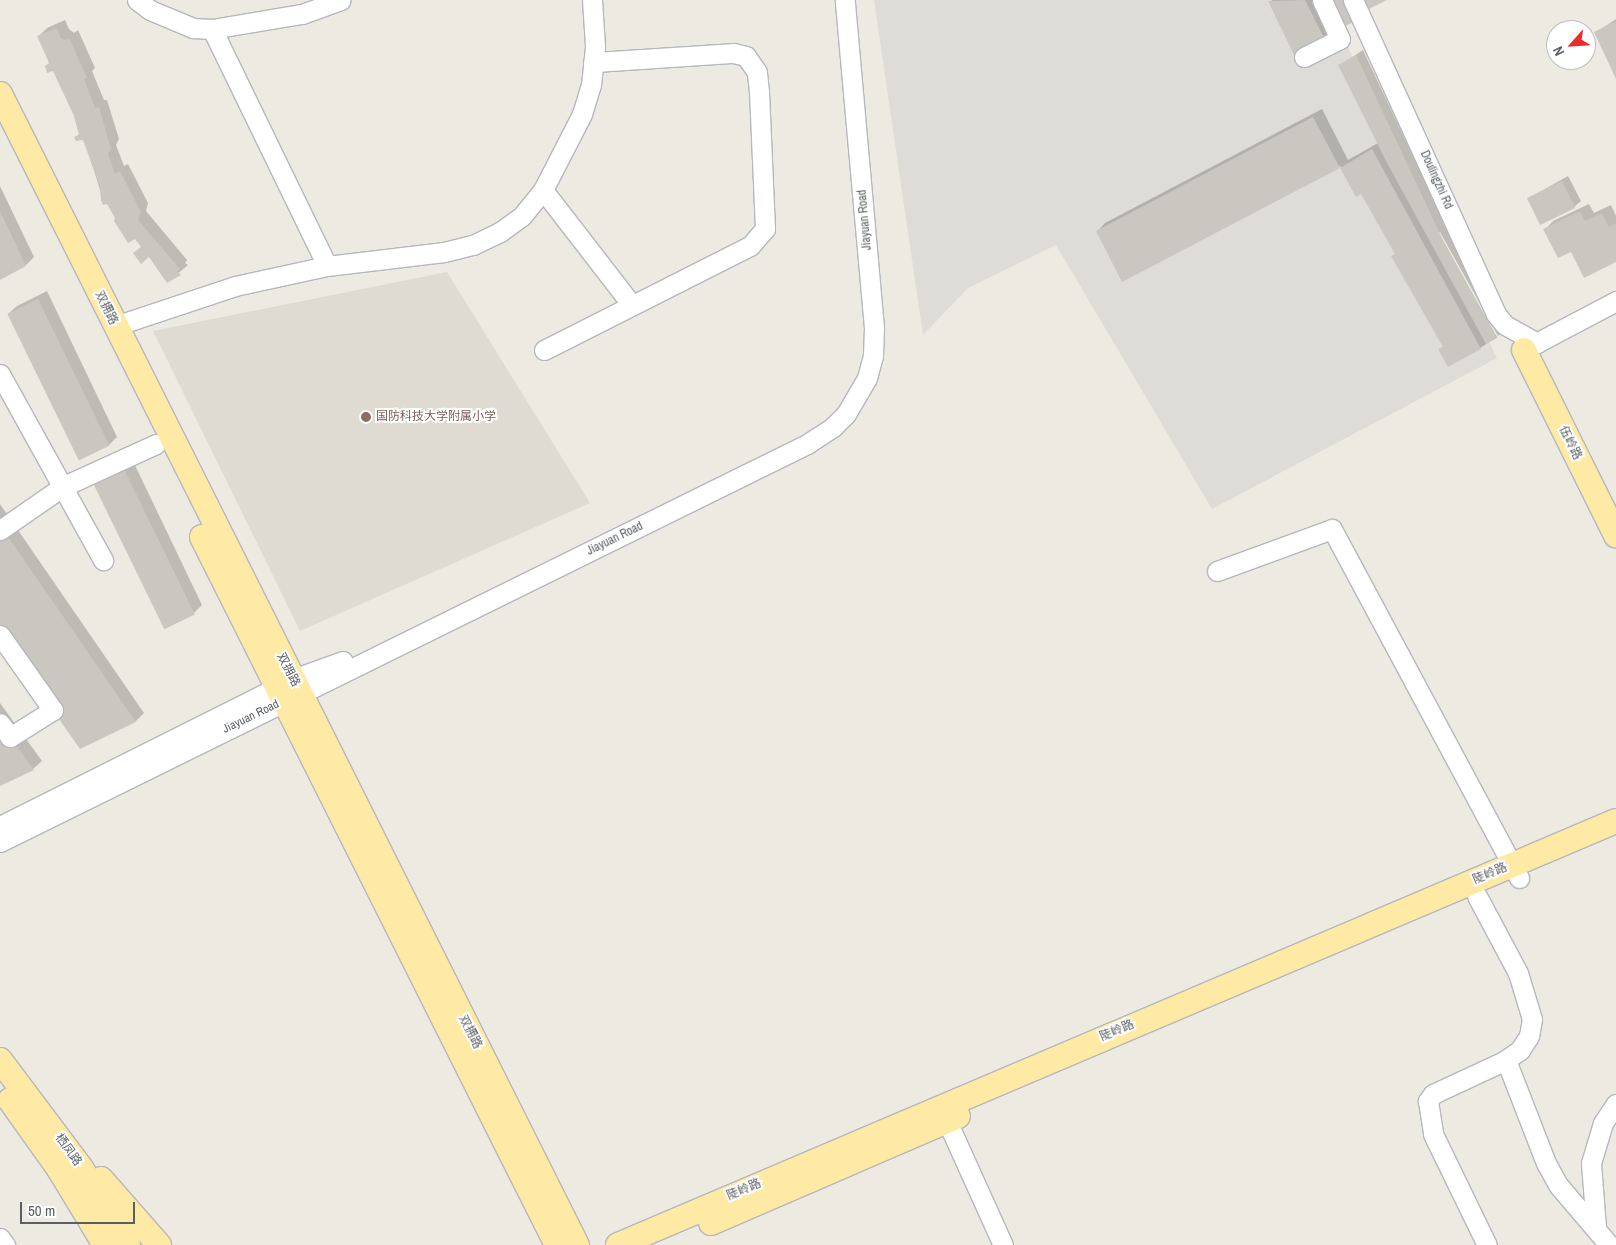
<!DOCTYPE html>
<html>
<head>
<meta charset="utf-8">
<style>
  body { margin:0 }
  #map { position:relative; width:1616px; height:1245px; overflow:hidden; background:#edeae2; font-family:"Archivo Narrow","Noto Sans SC",sans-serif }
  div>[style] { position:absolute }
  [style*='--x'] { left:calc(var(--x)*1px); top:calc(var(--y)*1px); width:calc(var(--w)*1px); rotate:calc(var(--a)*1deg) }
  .industrial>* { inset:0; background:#dedcd6 }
  .education>* { inset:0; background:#dfdbd3 }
  .shadow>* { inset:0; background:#0003 }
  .building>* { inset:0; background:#cac7c1; transform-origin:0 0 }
  .roads { filter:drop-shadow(1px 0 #b4b8bc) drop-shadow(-1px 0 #b4b8bc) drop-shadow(0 1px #b4b8bc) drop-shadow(0 -1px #b4b8bc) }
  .minor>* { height:19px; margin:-9.5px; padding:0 9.5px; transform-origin:9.5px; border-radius:9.5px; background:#fff }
  .major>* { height:24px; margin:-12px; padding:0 12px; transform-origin:12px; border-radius:12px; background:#ffeaa5 }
  .dots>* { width:14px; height:14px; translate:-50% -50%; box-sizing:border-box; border:2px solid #fff; border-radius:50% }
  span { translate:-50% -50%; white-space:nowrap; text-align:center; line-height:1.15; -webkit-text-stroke:4px #fff; paint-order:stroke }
  .street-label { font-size:12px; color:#5a5f63 }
  .education-label { font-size:12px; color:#785e54 }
  .left { translate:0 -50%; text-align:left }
  .north { position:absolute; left:1546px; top:20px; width:50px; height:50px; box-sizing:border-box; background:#fff; border:1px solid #bdbfc1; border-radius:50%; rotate:244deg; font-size:14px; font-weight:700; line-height:20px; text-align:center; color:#5a5f63 }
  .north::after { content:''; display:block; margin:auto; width:18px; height:22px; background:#ea2c2b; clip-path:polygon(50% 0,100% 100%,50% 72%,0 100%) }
  .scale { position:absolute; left:20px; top:1202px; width:115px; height:22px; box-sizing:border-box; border:2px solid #5a5f63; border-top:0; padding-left:6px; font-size:15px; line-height:18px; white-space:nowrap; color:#5a5f63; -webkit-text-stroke:4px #fff; paint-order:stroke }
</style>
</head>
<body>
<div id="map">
  <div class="industrial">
    <i style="clip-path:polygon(874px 0,1325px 0,1497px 358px,1212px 509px,1056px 245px,968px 288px,923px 335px)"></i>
  </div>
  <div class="education">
    <i style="clip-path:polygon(447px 272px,590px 503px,300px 631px,153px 331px)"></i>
  </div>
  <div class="shadow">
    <i style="clip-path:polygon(1271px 0,1314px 0,1331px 33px,1324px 39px)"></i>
    <i style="clip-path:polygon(1616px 19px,1616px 76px,1595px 33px)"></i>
    <i style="clip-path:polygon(65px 20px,69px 29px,74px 33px,78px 30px,95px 68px,92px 71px,104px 100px,107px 100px,119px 139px,116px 145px,124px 166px,128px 164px,148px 203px,146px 211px,187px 260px,185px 263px,188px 265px,168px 282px,108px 202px,104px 203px,84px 138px,76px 137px,80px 133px,75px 115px,39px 36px,47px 28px)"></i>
    <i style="clip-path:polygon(1363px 50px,1448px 231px,1503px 331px,1498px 336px,1440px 232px,1438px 233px,1497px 337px,1480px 348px,1440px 350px,1444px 346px,1393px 256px,1396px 253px,1362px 192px,1356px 195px,1340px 166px,1123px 281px,1097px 232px,1105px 223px,1322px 109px,1348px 160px,1378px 143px,1340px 65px)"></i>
    <i style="clip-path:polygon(1568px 176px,1581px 201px,1574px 207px,1529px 198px)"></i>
    <i style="clip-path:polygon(0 186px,34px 257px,26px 265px,0 278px)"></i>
    <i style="clip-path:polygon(1589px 204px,1594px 213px,1611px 205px,1616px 216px,1616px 260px,1572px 250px,1545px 230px,1553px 221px)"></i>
    <i style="clip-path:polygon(47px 291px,117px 437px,109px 445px,79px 460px,8px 314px,17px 306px)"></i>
    <i style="clip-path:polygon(132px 459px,202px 605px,194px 613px,93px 482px)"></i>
    <i style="clip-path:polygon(0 504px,144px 713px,136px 721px,81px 747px,0 631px)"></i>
    <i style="clip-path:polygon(0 703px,42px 761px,33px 769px,0 784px)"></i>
  </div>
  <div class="building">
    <i style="clip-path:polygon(1305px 0,1325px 40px,1294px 55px,1268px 1px)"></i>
    <i style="clip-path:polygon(1331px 0,1346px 0,1356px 21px,1343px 27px)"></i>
    <i style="clip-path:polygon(1359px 0,1387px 0,1365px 11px)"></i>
    <i style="clip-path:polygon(1616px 21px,1616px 79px,1594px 32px)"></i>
    <i style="clip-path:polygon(57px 28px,61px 38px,65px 40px,69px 38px,87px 78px,84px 79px,95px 108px,99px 107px,111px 149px,108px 154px,115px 174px,120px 171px,141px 212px,138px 220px,180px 269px,177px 271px,181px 275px,167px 283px,149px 257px,141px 264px,133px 253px,141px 247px,135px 239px,128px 243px,114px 221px,115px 218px,107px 204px,103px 205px,101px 200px,100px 187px,83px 140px,76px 141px,74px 137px,79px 135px,74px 116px,53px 71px,47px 73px,45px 66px,49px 63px,37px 36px)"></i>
    <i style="clip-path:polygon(1356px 55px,1442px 238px,1497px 338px,1486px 344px,1386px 161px,1338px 65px)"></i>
    <i style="clip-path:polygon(1313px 117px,1340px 168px,1372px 149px,1481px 349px,1448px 367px,1438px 349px,1443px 347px,1391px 256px,1395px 254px,1361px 194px,1356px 197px,1340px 168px,1122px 282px,1096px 231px)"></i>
    <i style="left:1562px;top:181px;width:30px;height:39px;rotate:64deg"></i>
    <i style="clip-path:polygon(0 211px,26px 266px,0 280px)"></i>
    <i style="clip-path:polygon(1580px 211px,1585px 221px,1602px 213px,1609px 227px,1616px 223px,1616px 262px,1584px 278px,1571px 252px,1558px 258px,1543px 229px)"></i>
    <i style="left:38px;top:299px;width:163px;height:34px;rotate:64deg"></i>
    <i style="left:123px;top:467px;width:164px;height:34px;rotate:64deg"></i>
    <i style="clip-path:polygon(0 525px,136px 722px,80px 749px,0 635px)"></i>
    <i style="clip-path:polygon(0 723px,34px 770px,0 786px)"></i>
  </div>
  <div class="roads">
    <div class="minor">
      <i style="--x:137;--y:0;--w:16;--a:38"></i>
      <i style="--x:150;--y:10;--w:47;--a:22.7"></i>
      <i style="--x:193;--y:28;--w:19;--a:3"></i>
      <i style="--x:212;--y:29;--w:91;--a:-9.5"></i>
      <i style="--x:302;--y:14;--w:41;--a:-19.7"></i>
      <i style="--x:1353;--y:0;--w:345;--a:65.5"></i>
      <i style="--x:1496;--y:314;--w:14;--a:51"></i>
      <i style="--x:1505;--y:325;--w:37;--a:29"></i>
      <i style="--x:212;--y:29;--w:263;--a:64.1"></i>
      <i style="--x:1304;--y:57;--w:40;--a:-26.6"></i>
      <i style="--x:1340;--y:39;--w:43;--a:-114.8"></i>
      <i style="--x:543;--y:190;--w:145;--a:52.3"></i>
      <i style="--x:115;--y:326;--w:126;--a:-18.4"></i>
      <i style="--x:235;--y:286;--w:94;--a:-12.3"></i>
      <i style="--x:327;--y:266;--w:118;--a:-6.8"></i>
      <i style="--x:444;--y:252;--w:30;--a:-14"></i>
      <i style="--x:473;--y:245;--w:30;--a:-26"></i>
      <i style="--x:500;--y:232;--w:27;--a:-36"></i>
      <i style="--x:522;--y:216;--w:33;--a:-51"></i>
      <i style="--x:543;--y:190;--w:85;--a:-62.8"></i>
      <i style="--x:582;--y:114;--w:30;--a:-73"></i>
      <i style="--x:591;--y:85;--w:39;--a:-84"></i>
      <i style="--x:595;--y:46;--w:46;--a:-93.7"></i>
      <i style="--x:1527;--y:348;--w:101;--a:-27.8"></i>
      <i style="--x:544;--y:350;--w:231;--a:-26.8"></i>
      <i style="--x:750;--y:246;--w:23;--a:-49"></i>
      <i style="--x:765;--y:229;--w:137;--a:-92.5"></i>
      <i style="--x:759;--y:92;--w:20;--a:-96"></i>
      <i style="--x:757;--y:72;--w:19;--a:-125"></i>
      <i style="--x:746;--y:56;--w:13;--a:-167"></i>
      <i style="--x:733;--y:53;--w:140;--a:176.3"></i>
      <i style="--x:0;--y:374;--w:213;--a:61"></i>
      <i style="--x:0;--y:530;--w:75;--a:-34.7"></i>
      <i style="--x:62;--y:487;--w:103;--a:-24.6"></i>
      <i style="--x:1217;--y:571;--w:122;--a:-20.1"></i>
      <i style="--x:1332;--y:529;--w:396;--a:61.8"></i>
      <i style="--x:0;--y:635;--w:92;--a:54.8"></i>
      <i style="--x:53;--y:710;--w:51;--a:147.9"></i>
      <i style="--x:10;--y:737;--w:17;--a:-126"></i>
      <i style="--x:0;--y:826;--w:328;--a:-26.6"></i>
      <i style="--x:293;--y:679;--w:53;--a:-19.8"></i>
      <i style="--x:0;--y:842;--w:900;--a:-26.25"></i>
      <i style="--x:807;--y:444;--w:31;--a:-33"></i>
      <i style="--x:833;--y:427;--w:18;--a:-45"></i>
      <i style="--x:846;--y:414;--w:42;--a:-59.7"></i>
      <i style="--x:867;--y:378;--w:23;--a:-75"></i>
      <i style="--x:873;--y:356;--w:28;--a:-88"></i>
      <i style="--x:874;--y:328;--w:329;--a:-95.1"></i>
      <i style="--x:1477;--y:896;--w:87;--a:62"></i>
      <i style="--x:1518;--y:973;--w:48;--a:73.1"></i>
      <i style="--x:1532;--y:1019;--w:17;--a:100"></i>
      <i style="--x:1529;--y:1036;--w:17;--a:123"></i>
      <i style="--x:1520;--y:1050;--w:19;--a:145"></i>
      <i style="--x:1504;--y:1061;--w:78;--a:155.1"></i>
      <i style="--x:1433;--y:1094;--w:9;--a:126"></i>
      <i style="--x:1428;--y:1101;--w:33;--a:81"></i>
      <i style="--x:1433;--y:1134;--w:123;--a:64.1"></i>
      <i style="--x:1506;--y:1060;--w:110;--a:68.8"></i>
      <i style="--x:1546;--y:1163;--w:26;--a:61"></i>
      <i style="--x:1559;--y:1186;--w:77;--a:49.7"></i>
      <i style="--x:947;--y:1121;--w:136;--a:65.7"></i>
      <i style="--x:1596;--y:1227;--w:64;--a:-94.5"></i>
      <i style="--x:1591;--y:1163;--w:42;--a:-73.3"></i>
      <i style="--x:1603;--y:1123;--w:23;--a:-56"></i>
      <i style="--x:0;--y:1238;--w:9;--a:54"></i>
    </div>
    <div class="major">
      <i style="--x:0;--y:94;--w:1288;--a:63.38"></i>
      <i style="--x:1524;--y:350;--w:207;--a:63.6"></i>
      <i style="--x:202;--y:537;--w:792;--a:63.37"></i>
      <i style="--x:0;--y:1060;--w:135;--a:53.1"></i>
      <i style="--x:81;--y:1168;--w:90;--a:58.6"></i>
      <i style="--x:10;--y:1100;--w:85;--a:54.6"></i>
      <i style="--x:59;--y:1169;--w:89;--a:58.8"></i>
      <i style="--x:101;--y:1179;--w:88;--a:48.7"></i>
      <i style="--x:711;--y:1223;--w:269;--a:-23.4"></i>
      <i style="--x:618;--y:1245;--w:1084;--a:-23.02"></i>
    </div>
  </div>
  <div class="dots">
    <i style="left:366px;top:417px;background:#8d6e63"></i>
  </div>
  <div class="street-label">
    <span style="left:1436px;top:180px;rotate:66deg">Doulingzhi Rd</span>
    <span style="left:865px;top:220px;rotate:-95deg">Jiayuan Road</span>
    <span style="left:106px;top:308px;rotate:64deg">双拥路</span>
    <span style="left:1570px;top:443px;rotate:64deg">伍岭路</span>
    <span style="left:615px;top:539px;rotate:-26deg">Jiayuan Road</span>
    <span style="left:288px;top:670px;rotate:63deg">双拥路</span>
    <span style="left:251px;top:717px;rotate:-26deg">Jiayuan Road</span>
    <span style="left:1490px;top:874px;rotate:-23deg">陡岭路</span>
    <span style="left:1117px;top:1031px;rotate:-23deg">陡岭路</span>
    <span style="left:470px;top:1032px;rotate:63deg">双拥路</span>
    <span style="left:68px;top:1150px;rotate:54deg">栖凤路</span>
    <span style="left:744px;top:1190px;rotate:-23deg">陡岭路</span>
  </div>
  <div class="education-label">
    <span class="left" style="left:376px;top:417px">国防科技大学附属小学</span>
  </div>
  <div class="north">N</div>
  <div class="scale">50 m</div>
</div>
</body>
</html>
